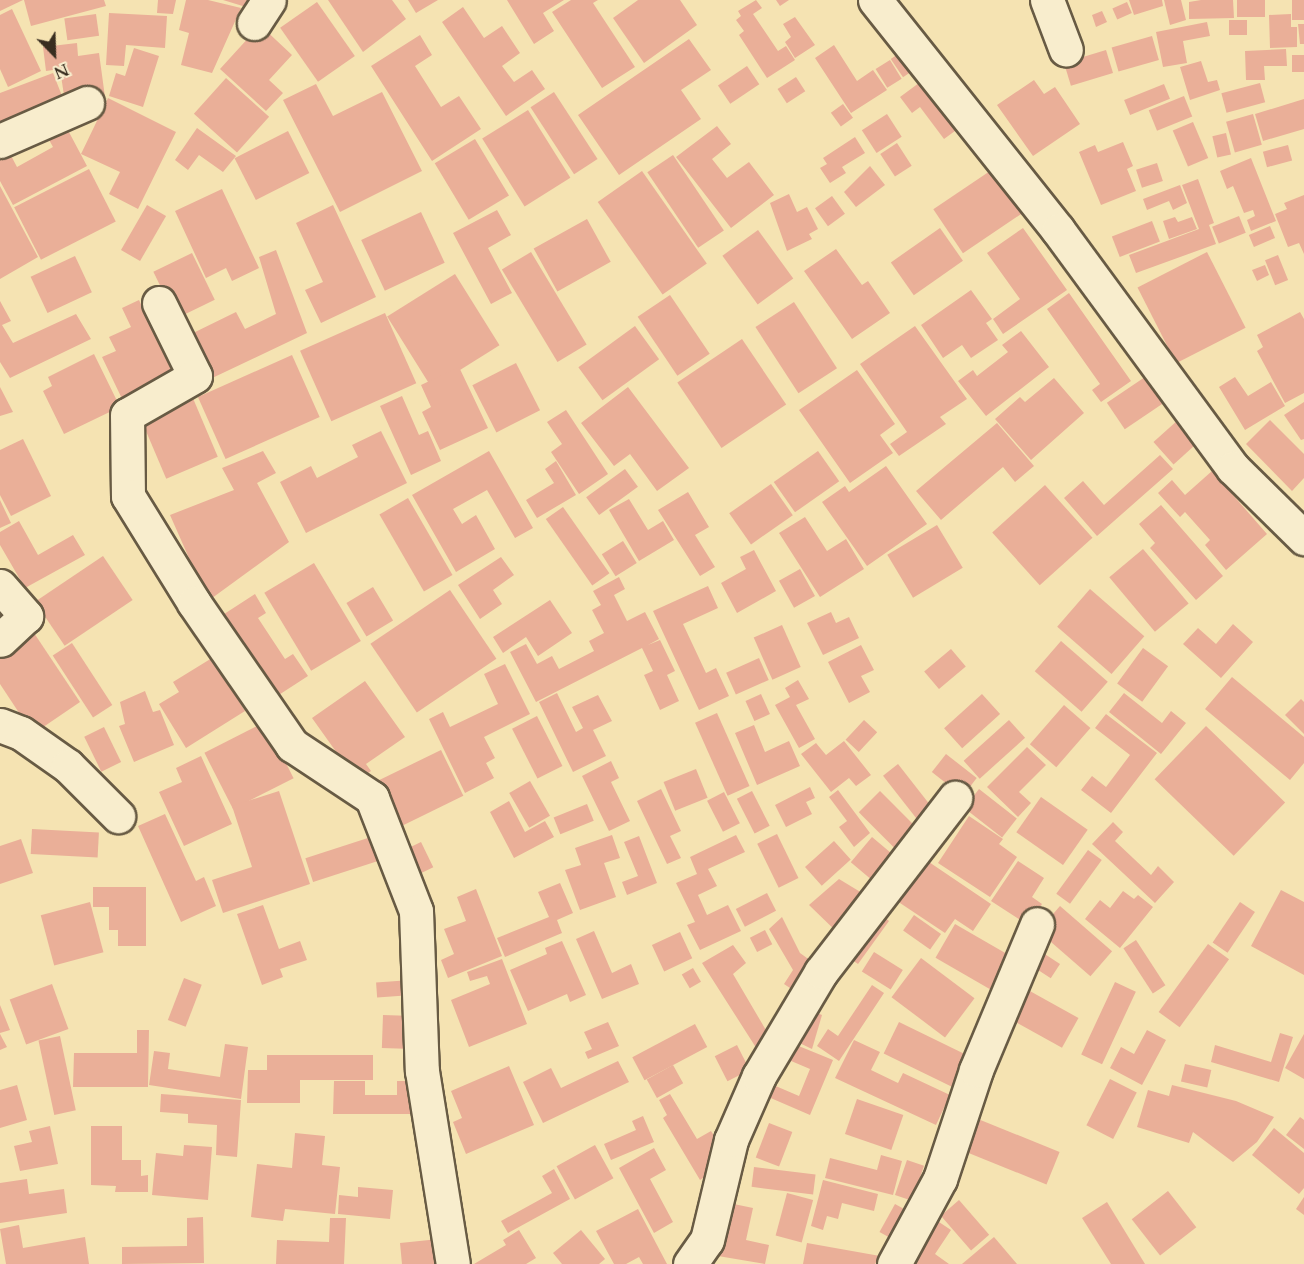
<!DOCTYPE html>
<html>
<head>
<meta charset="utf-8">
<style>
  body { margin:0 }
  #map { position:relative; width:1304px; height:1264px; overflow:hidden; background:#f5e3b2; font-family:Cardo,serif }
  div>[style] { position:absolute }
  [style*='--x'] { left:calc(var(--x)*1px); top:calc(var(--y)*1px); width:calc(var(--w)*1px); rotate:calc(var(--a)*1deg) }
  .building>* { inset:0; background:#eaaf98; transform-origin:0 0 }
  .roads { filter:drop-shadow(2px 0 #685b44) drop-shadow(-2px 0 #685b44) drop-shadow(0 2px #685b44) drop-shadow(0 -2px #685b44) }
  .minor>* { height:33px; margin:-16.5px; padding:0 16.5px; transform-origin:16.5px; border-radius:16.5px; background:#f8edcd }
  span { translate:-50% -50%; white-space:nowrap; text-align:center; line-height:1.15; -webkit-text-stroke:4.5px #f8edcd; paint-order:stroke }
  .north { position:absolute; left:24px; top:24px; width:60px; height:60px; -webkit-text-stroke:4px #f8edcd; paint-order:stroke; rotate:157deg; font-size:16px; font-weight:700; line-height:24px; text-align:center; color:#392e20 }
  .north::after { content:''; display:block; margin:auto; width:21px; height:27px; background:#392e20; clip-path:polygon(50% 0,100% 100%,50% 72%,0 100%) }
</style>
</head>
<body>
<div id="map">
  <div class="building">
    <i style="clip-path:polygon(0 0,23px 0,0 11px)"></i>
    <i style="clip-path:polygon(24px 0,104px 0,106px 6px,31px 26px)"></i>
    <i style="clip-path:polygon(158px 0,176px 0,173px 14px,157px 13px)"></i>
    <i style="clip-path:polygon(186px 0,208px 0,241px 8px,212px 73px,181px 65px,189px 33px,179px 30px)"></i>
    <i style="clip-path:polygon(223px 0,250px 0,246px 7px)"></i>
    <i style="clip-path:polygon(328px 0,392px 0,406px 19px,363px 52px)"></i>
    <i style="clip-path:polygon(408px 0,438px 0,416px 13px)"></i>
    <i style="clip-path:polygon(507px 0,564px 0,543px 13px,554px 31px,534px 44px)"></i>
    <i style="clip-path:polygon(571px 0,598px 0,593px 3px,635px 67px,602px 88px,552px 12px)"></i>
    <i style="clip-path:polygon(638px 0,680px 0,697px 25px,644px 63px,613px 18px)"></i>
    <i style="clip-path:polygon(756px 0,762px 8px,753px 14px,778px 51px,786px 46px,795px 60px,767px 78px,739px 35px,744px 31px,736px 20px,741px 16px,738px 11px)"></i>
    <i style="clip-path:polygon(776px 0,789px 0,780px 6px)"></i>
    <i style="clip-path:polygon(1129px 0,1162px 0,1163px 6px,1134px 15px)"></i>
    <i style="clip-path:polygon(1164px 0,1181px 0,1186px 20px,1170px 25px)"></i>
    <i style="clip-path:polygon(1201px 0,1233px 0,1234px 18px,1189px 19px,1189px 2px)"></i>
    <i style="left:1237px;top:0;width:28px;height:17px"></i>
    <i style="left:1292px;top:0;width:12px;height:20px"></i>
    <i style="left:317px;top:2px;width:66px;height:45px;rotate:55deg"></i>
    <i style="left:1127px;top:2px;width:12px;height:16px;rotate:66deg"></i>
    <i style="clip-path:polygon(463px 7px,484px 38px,502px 26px,520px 53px,502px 66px,514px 82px,532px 70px,545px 89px,506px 116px,442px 22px)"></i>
    <i style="clip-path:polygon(12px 9px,41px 71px,8px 87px,0 69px,0 15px)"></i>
    <i style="clip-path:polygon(1102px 11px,1107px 22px,1096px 27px,1092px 15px)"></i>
    <i style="clip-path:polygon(109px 13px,167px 16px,165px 48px,126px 45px,124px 66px,106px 65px)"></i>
    <i style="left:96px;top:14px;width:22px;height:32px;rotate:82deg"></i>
    <i style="clip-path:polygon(1291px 14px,1291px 27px,1297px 27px,1297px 47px,1270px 48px,1269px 15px)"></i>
    <i style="clip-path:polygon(795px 17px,815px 45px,795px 58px,785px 42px,791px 37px,783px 24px)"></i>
    <i style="left:1247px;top:20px;width:15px;height:18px;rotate:90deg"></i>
    <i style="clip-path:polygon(1207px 22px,1210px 36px,1183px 41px,1187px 63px,1163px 67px,1156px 32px)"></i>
    <i style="clip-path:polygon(1298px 24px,1304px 24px,1304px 44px,1300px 44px)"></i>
    <i style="clip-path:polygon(260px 25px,292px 55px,269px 80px,283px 93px,266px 111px,220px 69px)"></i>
    <i style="clip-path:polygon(420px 35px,432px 55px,415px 66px,441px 107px,459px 96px,481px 129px,432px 161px,371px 66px)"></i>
    <i style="left:1152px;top:36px;width:25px;height:42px;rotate:74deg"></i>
    <i style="clip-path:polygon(689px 39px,711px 70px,681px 90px,701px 119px,619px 175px,578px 115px)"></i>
    <i style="clip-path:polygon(77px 43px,78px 56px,99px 53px,105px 97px,65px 102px,60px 69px,46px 71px,43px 47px)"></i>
    <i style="clip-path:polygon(834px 45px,857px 81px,873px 70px,887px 90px,851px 113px,815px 58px)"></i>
    <i style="clip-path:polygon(134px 48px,159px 56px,143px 107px,109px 96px,116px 73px,125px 76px)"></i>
    <i style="clip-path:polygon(1286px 49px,1287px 66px,1264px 66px,1265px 80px,1246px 80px,1245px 51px)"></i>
    <i style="left:904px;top:50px;width:22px;height:16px;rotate:56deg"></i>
    <i style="left:1106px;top:50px;width:24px;height:44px;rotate:73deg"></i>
    <i style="left:1292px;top:55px;width:12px;height:17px"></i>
    <i style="left:890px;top:60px;width:22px;height:17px;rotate:58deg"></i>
    <i style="clip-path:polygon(1201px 61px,1208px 82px,1217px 80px,1220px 90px,1190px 100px,1180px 67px)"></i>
    <i style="left:747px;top:66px;width:22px;height:35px;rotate:56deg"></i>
    <i style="clip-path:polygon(53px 73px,66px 106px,0 137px,0 93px)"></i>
    <i style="left:796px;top:77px;width:17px;height:22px;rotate:57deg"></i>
    <i style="left:226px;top:78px;width:58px;height:48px;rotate:42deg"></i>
    <i style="clip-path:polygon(923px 80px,959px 128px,944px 139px,920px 107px,912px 113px,900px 97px)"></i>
    <i style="clip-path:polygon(1034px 80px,1044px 94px,1055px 87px,1080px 124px,1033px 156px,997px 105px)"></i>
    <i style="left:1260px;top:83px;width:20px;height:40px;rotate:75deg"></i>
    <i style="clip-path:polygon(316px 84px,333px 116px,382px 92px,422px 171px,340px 212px,283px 100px)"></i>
    <i style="left:1164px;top:84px;width:16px;height:43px;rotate:68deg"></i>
    <i style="left:554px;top:92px;width:80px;height:28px;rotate:57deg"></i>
    <i style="left:1184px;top:96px;width:22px;height:38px;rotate:68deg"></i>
    <i style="clip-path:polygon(108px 98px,176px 132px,138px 209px,109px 194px,120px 172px,81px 154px)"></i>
    <i style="clip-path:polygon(1304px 99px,1304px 129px,1263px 141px,1255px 114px)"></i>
    <i style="left:843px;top:104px;width:17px;height:15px;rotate:54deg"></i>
    <i style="left:528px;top:110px;width:80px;height:54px;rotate:58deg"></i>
    <i style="left:887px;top:114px;width:27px;height:30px;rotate:57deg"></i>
    <i style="left:1253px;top:114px;width:32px;height:28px;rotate:74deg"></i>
    <i style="clip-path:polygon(62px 119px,87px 166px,13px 205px,0 181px,0 152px,7px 148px,17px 167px,53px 147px,43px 129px)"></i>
    <i style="left:1193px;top:122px;width:39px;height:22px;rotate:67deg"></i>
    <i style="clip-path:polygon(717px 126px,731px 144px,712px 159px,727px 178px,749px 162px,774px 195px,731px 228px,676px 157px)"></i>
    <i style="clip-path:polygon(197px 128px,236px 156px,223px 172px,199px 155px,188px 170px,175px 160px)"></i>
    <i style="left:288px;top:131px;width:47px;height:60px;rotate:63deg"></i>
    <i style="left:1226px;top:133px;width:22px;height:14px;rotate:77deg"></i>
    <i style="clip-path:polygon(855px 137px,865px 153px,842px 167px,846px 173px,830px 183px,820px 168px,827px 164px,823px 158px)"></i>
    <i style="left:475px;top:139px;width:66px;height:47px;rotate:59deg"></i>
    <i style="clip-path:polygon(1123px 142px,1133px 166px,1127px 169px,1136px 191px,1101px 205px,1079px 152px,1095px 145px,1098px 152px)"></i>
    <i style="left:897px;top:143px;width:27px;height:20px;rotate:57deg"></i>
    <i style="left:1288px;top:145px;width:16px;height:26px;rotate:75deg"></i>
    <i style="left:673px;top:155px;width:91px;height:31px;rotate:56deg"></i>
    <i style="clip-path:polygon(1251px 158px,1276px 221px,1251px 231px,1247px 220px,1255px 216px,1253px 210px,1244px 213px,1233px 186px,1227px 189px,1220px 171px)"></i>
    <i style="left:1157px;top:163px;width:19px;height:22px;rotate:72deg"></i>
    <i style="clip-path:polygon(870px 166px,885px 185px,856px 207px,844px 192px)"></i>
    <i style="left:89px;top:169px;width:59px;height:84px;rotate:63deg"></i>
    <i style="left:993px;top:169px;width:53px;height:72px;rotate:56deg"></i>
    <i style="left:642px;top:171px;width:113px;height:54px;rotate:55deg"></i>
    <i style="clip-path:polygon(1198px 179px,1214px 223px,1209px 225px,1216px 244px,1136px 273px,1129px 255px,1199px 229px,1182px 185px)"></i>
    <i style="clip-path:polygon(1180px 185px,1187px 203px,1173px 210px,1169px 201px,1147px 210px,1143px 199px)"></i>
    <i style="clip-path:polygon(0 186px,38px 257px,0 279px)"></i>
    <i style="clip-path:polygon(222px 189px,259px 268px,232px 281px,226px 268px,206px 278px,175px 211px)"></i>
    <i style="clip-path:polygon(789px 194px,797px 212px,807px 207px,818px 229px,809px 234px,812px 239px,787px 251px,770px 203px)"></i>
    <i style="clip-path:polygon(1304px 195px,1304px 254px,1299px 243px,1288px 247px,1275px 214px,1287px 209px,1284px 203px)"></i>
    <i style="left:832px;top:196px;width:22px;height:21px;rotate:54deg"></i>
    <i style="left:147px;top:205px;width:22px;height:52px;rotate:30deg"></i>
    <i style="clip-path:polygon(333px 205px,376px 297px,321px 323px,305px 290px,323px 282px,296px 223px)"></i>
    <i style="clip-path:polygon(497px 210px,511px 235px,488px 248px,512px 293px,491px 304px,453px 233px)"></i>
    <i style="left:421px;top:212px;width:56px;height:66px;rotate:65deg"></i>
    <i style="left:1239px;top:216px;width:18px;height:29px;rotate:68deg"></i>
    <i style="clip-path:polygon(1175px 217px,1178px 222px,1192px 217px,1197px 229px,1169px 239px,1163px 221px)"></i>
    <i style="left:587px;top:219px;width:49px;height:61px;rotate:61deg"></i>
    <i style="left:1152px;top:221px;width:22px;height:43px;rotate:69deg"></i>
    <i style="left:1270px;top:226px;width:13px;height:23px;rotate:67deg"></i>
    <i style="left:940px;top:228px;width:40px;height:60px;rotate:55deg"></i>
    <i style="clip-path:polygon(1023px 228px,1067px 290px,1003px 334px,993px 319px,1020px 299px,987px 253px)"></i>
    <i style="left:758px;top:230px;width:60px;height:44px;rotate:54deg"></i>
    <i style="clip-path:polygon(836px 249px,862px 285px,868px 281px,890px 313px,852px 339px,804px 271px)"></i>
    <i style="clip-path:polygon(276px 250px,307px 333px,208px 380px,187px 336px,236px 312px,245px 329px,276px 314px,259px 257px)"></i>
    <i style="left:531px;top:252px;width:108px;height:34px;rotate:59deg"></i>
    <i style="left:1207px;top:252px;width:85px;height:78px;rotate:63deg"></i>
    <i style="left:192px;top:253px;width:52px;height:43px;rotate:64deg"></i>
    <i style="left:1278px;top:255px;width:27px;height:14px;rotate:68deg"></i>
    <i style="left:75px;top:256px;width:40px;height:49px;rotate:65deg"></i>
    <i style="clip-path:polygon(1265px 265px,1269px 275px,1257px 281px,1252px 270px)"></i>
    <i style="left:455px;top:274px;width:84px;height:80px;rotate:58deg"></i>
    <i style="clip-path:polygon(971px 290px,992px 319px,986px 323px,998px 340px,971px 358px,962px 345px,943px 358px,921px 325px)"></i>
    <i style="clip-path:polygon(1069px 293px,1131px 381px,1101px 402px,1092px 390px,1100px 384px,1047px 309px)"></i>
    <i style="left:670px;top:295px;width:71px;height:39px;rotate:56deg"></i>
    <i style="clip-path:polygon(139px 300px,177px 380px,125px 405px,102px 357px,116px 351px,109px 337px,131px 327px,122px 308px)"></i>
    <i style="clip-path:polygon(0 301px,11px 321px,2px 325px,13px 343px,76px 314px,91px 339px,10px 378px,0 362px)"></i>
    <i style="left:794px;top:302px;width:79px;height:46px;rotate:57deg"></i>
    <i style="clip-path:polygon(1300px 312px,1304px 319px,1304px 393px,1285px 403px,1257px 351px,1263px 347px,1257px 335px)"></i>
    <i style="left:385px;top:313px;width:77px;height:93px;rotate:66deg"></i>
    <i style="left:635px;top:326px;width:41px;height:70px;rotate:54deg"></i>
    <i style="clip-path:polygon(915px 326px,967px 399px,940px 417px,946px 424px,899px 456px,890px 444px,907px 432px,860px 364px)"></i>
    <i style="clip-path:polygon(1021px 331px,1049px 367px,986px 416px,958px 381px,973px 370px,977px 376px,1008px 352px,1002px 345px)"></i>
    <i style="left:742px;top:339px;width:79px;height:78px;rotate:56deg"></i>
    <i style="clip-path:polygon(94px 354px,120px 407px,64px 434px,43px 391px,52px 386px,48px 377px)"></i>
    <i style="left:292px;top:355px;width:68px;height:103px;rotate:66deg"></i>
    <i style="left:516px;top:363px;width:53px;height:49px;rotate:63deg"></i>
    <i style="clip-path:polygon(459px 367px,488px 428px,440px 450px,422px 412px,431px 407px,421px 385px)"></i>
    <i style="clip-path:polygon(857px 370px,895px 424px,880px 435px,893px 453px,850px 483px,799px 410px)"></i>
    <i style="left:1145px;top:377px;width:32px;height:46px;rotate:56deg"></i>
    <i style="clip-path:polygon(1235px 377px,1248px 396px,1271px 382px,1285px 406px,1245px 430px,1219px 387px)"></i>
    <i style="clip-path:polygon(1054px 378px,1084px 413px,1031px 460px,995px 419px,1020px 397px,1025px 402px)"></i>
    <i style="clip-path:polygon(0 387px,13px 412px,0 416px)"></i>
    <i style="clip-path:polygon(628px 387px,689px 468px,657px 491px,630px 454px,614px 466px,581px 423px)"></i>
    <i style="left:192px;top:396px;width:66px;height:56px;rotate:67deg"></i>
    <i style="clip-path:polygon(402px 396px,419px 435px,428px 431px,441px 461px,411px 475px,380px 406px)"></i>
    <i style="clip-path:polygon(1304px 402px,1304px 439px,1301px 440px,1284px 415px)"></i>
    <i style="clip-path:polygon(566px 410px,608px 474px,579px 494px,551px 452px,562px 444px,547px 422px)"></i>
    <i style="left:1178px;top:420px;width:30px;height:33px;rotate:48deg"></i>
    <i style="clip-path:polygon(1270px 420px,1304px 454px,1304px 478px,1292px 491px,1246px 444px)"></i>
    <i style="clip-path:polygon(997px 423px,1034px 466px,1015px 482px,1003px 467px,941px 520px,916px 491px)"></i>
    <i style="clip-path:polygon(381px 431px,407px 483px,306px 533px,280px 482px,311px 466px,317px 478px,358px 457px,352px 445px)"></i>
    <i style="clip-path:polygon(23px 439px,51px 496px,11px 516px,0 495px,0 450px)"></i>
    <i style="clip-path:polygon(263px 451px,276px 473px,257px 483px,289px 542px,208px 601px,170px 515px,234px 490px,222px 468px)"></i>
    <i style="clip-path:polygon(489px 451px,533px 528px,515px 538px,487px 490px,453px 509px,462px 524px,476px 515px,495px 549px,456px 572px,412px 495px)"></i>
    <i style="left:818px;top:451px;width:37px;height:54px;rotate:55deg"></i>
    <i style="clip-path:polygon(1160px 455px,1173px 469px,1097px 536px,1064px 498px,1083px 481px,1104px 505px)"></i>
    <i style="clip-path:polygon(556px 461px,576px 495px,537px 518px,526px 500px,554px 483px,545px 469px)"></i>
    <i style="clip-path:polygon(886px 466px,927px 524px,867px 566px,822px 502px,845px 486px,849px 492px)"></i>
    <i style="left:625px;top:469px;width:22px;height:48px;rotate:54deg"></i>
    <i style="clip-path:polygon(1212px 471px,1267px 534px,1226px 570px,1205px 545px,1210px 540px,1185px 512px,1180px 517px,1158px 493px,1172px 480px,1185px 495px)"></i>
    <i style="left:771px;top:484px;width:38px;height:51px;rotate:55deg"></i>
    <i style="left:1045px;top:485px;width:71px;height:71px;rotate:48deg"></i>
    <i style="clip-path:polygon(688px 492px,709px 527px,695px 535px,715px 567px,700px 576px,658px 510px)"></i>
    <i style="left:408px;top:498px;width:89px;height:33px;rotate:60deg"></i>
    <i style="clip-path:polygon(629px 499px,648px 530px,663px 521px,674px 540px,639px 561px,609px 510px)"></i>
    <i style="clip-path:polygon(0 500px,11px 523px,0 528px)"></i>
    <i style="clip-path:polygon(1161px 505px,1223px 576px,1196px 600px,1150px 548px,1155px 543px,1139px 524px)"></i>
    <i style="left:563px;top:507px;width:81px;height:21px;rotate:55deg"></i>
    <i style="clip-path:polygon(805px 517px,827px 551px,846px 539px,864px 569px,820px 597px,779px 533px)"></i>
    <i style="clip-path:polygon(19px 521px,38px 555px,73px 535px,85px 555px,25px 588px,0 545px,0 532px)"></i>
    <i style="left:937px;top:525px;width:50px;height:58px;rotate:59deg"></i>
    <i style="left:623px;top:541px;width:26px;height:25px;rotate:58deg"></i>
    <i style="left:1143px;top:549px;width:71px;height:44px;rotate:50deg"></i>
    <i style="clip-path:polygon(754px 550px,776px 591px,737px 613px,721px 583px,746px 569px,740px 557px)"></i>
    <i style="left:103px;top:556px;width:53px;height:82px;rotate:56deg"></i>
    <i style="clip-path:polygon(501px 557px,514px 575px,493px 590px,502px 604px,480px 619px,458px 585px)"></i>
    <i style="left:314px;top:563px;width:91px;height:58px;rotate:59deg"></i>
    <i style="left:800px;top:569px;width:31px;height:24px;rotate:61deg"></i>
    <i style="clip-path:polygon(619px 577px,625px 589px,614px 595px,627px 621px,645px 612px,659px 639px,648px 645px,660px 640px,675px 671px,667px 675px,679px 701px,660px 710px,644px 675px,653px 671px,642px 648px,536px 702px,510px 652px,526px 644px,537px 664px,552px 656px,559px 669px,594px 651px,589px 641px,604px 633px,592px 610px,601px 605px,593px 591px)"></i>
    <i style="clip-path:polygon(708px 586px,718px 608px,683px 624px,706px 673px,716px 668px,729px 696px,699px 710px,653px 611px)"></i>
    <i style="left:373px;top:587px;width:39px;height:31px;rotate:59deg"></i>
    <i style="left:1090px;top:589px;width:72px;height:50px;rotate:41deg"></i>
    <i style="left:450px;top:590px;width:83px;height:96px;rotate:56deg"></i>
    <i style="clip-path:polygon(255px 594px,266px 613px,258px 618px,285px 659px,293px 654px,308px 676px,271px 700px,218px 618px)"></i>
    <i style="clip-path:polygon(550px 600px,572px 633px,538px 656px,526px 637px,503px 653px,493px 637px)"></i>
    <i style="clip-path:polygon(831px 612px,836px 623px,849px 617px,859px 638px,823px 655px,807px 623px)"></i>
    <i style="clip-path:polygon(1233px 624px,1253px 642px,1221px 678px,1183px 644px,1198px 628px,1216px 644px)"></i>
    <i style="left:782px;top:625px;width:46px;height:31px;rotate:66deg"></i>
    <i style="clip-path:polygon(34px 633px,80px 702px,33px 734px,0 684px,0 655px)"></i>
    <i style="left:1061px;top:641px;width:62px;height:40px;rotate:41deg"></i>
    <i style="left:72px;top:643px;width:74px;height:23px;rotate:57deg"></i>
    <i style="clip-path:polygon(861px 645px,874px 670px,861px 676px,870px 692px,849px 703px,828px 662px)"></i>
    <i style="left:1143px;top:648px;width:31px;height:44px;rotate:36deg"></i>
    <i style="left:951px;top:649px;width:23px;height:35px;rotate:50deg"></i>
    <i style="clip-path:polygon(212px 658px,245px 711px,186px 748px,159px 704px,179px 692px,173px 682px)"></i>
    <i style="left:759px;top:658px;width:24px;height:36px;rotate:66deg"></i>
    <i style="clip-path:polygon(505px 664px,530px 714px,484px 737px,495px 758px,486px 763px,494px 778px,465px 793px,429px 719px,443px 712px,450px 727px,498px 704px,484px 674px)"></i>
    <i style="clip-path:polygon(1232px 677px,1304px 737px,1304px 763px,1290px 780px,1205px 709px)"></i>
    <i style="clip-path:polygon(798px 680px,809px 699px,796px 705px,815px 739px,799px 748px,775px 705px,790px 697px,785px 688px)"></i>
    <i style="clip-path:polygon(365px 681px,405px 737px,366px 764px,371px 771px,357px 781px,312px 718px)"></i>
    <i style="clip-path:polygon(145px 691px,153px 712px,160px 710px,174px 745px,134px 762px,119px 726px,125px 724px,120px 702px)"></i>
    <i style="clip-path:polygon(557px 693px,576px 732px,583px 728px,572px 707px,598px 695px,612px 721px,593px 730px,606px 756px,573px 772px,539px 702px)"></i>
    <i style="clip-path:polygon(1124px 693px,1162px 723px,1171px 711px,1186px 723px,1161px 754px,1109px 712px)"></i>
    <i style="left:761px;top:694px;width:22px;height:17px;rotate:66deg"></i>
    <i style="left:982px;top:694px;width:27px;height:51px;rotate:48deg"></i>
    <i style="clip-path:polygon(1301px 699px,1304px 702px,1304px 734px,1285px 715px)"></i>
    <i style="left:1064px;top:705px;width:35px;height:52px;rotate:41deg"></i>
    <i style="left:717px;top:713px;width:80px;height:24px;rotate:66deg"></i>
    <i style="clip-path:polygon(1106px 714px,1157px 753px,1111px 813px,1081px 790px,1092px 776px,1106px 787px,1130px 755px,1095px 728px)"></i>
    <i style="left:537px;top:716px;width:56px;height:28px;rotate:63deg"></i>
    <i style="left:864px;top:720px;width:18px;height:27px;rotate:43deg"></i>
    <i style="left:1009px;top:720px;width:24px;height:61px;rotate:48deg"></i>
    <i style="left:265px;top:722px;width:63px;height:68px;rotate:63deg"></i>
    <i style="clip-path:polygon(754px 725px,765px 752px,789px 741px,800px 766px,757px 785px,735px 733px)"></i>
    <i style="left:1206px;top:726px;width:110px;height:74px;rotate:44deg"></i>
    <i style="left:104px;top:727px;width:39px;height:22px;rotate:64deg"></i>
    <i style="clip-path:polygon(844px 741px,871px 775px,856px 786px,849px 778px,831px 792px,801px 754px,816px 743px,826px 755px)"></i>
    <i style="clip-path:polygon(1027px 747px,1046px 765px,1019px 792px,1031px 803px,1018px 817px,987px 787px)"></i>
    <i style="left:441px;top:750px;width:51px;height:76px;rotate:64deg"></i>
    <i style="left:946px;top:754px;width:39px;height:23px;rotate:38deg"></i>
    <i style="clip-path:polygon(201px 756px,232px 824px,184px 846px,159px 792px,182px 782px,176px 768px)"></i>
    <i style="clip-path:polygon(611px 761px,619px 778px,611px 782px,630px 821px,609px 831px,582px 776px)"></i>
    <i style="left:898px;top:764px;width:61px;height:19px;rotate:52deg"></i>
    <i style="left:696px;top:769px;width:31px;height:35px;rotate:68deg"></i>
    <i style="left:530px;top:781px;width:40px;height:24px;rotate:60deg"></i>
    <i style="clip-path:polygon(810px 787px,815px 798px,806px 802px,812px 814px,786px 827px,775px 805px)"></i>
    <i style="clip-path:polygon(661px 789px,681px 831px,670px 836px,681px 858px,667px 864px,637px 801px)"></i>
    <i style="left:979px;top:789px;width:48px;height:24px;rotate:38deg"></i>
    <i style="clip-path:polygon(838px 790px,870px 833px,854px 847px,839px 827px,847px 821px,829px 797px)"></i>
    <i style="clip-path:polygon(279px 791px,310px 884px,223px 913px,212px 880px,252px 867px,232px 806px)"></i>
    <i style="left:752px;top:791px;width:39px;height:17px;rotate:63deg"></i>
    <i style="left:880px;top:791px;width:54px;height:30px;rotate:45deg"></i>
    <i style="left:724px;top:792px;width:35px;height:19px;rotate:63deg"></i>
    <i style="left:1041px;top:797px;width:57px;height:43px;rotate:35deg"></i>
    <i style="clip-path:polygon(509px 801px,525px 832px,545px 821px,554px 837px,514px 858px,490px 812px)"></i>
    <i style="left:587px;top:804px;width:18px;height:36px;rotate:68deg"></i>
    <i style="clip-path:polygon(165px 814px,196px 881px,204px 877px,216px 906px,181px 922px,138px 826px)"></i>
    <i style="clip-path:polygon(969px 816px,1003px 839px,999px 844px,1017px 857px,990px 897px,938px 863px)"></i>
    <i style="clip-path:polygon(1113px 822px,1123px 832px,1115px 841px,1151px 875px,1158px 866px,1174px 882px,1155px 903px,1092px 844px)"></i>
    <i style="left:32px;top:829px;width:67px;height:25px;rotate:3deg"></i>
    <i style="left:777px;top:834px;width:49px;height:22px;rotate:64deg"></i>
    <i style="clip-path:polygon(612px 835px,620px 858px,604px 863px,616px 897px,580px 910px,565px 870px,581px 865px,575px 848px)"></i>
    <i style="clip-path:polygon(736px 835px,745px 852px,708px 869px,717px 886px,698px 895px,707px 915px,728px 905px,741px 931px,700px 950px,687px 925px,695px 922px,676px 883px,697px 874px,690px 857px)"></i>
    <i style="clip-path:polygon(639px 836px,657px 883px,627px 895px,622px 882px,638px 876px,624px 842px)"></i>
    <i style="left:371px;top:837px;width:25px;height:69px;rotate:72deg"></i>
    <i style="left:872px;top:837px;width:33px;height:33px;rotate:40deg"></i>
    <i style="clip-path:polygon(21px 839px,33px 873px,0 884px,0 846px)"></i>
    <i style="left:834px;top:841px;width:25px;height:39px;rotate:48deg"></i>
    <i style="left:421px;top:842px;width:28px;height:23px;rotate:64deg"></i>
    <i style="left:1088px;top:850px;width:17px;height:54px;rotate:36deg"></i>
    <i style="clip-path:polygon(926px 860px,991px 904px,973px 931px,955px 919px,945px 933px,897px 901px)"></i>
    <i style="clip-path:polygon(1018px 861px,1044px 878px,1032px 897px,1042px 904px,1028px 925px,991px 901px)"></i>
    <i style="clip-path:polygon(839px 879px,867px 896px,840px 935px,809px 905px)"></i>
    <i style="clip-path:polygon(560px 883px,573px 913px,557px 920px,562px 933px,505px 957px,497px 938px,549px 917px,538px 892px)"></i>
    <i style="clip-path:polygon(93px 887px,146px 887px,146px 946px,118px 946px,118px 930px,109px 930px,109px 907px,93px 907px)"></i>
    <i style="clip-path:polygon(476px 889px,502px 956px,448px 978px,441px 960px,454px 954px,444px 929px,466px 921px,457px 897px)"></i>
    <i style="clip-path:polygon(1281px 890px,1304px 902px,1304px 975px,1251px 946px)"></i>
    <i style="clip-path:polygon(1123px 891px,1134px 899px,1138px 895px,1153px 907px,1120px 948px,1085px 919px,1100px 900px,1110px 908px)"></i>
    <i style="left:767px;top:893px;width:20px;height:35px;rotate:63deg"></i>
    <i style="left:90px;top:902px;width:52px;height:51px;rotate:75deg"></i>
    <i style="left:1240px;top:902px;width:18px;height:49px;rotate:34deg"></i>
    <i style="clip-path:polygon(263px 905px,279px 949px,300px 941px,307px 960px,280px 969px,283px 977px,262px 985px,237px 914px)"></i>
    <i style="left:1060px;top:906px;width:69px;height:33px;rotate:41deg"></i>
    <i style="clip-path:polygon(879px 913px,889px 921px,858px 964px,842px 953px)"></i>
    <i style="left:914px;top:915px;width:33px;height:19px;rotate:35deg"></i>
    <i style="clip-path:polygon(782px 917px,800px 953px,818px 966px,799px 994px,784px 984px,793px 970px,769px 929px)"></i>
    <i style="left:955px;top:924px;width:68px;height:39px;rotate:30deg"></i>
    <i style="left:765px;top:930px;width:16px;height:17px;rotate:63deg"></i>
    <i style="clip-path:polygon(594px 931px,612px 973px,631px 964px,639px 984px,602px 999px,576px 939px)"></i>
    <i style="left:680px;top:932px;width:29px;height:31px;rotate:65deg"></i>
    <i style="left:1136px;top:940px;width:54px;height:15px;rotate:57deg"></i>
    <i style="clip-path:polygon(562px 941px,586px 995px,570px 1002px,567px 994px,528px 1011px,510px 970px,547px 954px,545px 948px)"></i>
    <i style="left:1208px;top:944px;width:26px;height:84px;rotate:36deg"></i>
    <i style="clip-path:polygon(733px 945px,746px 963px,733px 974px,770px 1037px,762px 1057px,702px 963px)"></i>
    <i style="left:1034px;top:947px;width:31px;height:17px;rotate:33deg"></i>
    <i style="left:874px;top:952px;width:34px;height:23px;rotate:32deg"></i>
    <i style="left:921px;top:958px;width:67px;height:49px;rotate:37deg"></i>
    <i style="clip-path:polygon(502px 959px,527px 1024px,469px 1047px,451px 1000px,490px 984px,487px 976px,470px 981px,467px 972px)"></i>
    <i style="left:693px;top:968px;width:16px;height:13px;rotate:60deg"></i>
    <i style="left:184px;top:978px;width:19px;height:45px;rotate:21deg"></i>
    <i style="left:411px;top:980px;width:15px;height:35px;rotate:86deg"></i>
    <i style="left:1115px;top:982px;width:23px;height:80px;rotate:25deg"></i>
    <i style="left:52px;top:984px;width:48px;height:45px;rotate:70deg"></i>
    <i style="clip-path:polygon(872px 985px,884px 993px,839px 1061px,817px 1046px,828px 1029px,838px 1036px)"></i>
    <i style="left:1019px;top:985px;width:68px;height:34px;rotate:29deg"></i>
    <i style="clip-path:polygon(0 1005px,10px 1030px,0 1033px)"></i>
    <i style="clip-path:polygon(803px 1007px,822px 1015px,812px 1049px,789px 1038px)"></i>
    <i style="left:383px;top:1015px;width:30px;height:33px;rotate:2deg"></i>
    <i style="clip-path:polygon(608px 1022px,619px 1046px,588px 1059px,585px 1052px,592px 1049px,584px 1032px)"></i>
    <i style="left:899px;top:1022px;width:81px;height:35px;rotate:26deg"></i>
    <i style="left:695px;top:1024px;width:26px;height:71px;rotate:62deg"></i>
    <i style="clip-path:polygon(137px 1030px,149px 1030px,148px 1087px,73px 1087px,74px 1053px,137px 1053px)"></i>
    <i style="clip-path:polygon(1147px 1030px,1166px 1040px,1142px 1085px,1110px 1068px,1121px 1047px,1134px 1054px)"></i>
    <i style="clip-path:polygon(1280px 1033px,1293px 1037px,1279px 1082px,1211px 1062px,1215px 1045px,1271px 1062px)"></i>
    <i style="clip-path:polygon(0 1034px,7px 1047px,0 1050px)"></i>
    <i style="clip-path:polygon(1304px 1034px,1304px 1079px,1285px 1068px)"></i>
    <i style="left:60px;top:1036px;width:76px;height:22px;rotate:78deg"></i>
    <i style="clip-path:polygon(784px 1040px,833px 1060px,810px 1115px,759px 1093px,764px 1081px,799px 1096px,810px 1069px,777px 1055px)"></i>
    <i style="clip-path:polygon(854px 1040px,880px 1052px,871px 1070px,898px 1083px,903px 1073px,950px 1095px,936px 1125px,835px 1078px)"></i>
    <i style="clip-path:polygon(225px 1044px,248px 1047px,241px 1099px,149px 1085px,154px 1051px,170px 1053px,168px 1069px,220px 1077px)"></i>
    <i style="left:737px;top:1045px;width:28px;height:25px;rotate:63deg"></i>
    <i style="clip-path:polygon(267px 1055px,373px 1055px,373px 1080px,300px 1080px,300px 1103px,247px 1103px,248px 1070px,267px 1070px)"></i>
    <i style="clip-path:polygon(618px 1061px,629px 1082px,543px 1123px,523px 1082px,551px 1068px,561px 1088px)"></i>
    <i style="left:1185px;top:1064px;width:27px;height:18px;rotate:13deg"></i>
    <i style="left:673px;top:1065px;width:21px;height:30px;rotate:61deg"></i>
    <i style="clip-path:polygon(509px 1066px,534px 1125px,466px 1154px,453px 1122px,462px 1118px,451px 1091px)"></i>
    <i style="left:1110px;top:1079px;width:30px;height:52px;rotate:27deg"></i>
    <i style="clip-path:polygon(334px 1081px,365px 1081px,365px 1095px,397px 1095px,397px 1081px,413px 1081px,413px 1114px,333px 1114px)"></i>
    <i style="clip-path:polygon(17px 1085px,27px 1120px,0 1128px,0 1090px)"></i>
    <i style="clip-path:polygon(1172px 1085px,1236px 1101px,1274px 1117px,1257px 1142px,1233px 1162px,1193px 1132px,1189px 1143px,1137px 1127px,1148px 1090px,1169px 1096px)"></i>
    <i style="clip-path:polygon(161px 1094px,241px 1100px,237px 1157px,216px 1155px,217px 1125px,188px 1123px,188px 1114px,160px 1112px)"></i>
    <i style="clip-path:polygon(670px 1094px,697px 1139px,711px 1131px,722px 1148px,708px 1157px,716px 1169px,700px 1180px,663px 1118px,667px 1115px,659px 1100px)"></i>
    <i style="left:857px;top:1099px;width:49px;height:37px;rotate:19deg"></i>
    <i style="clip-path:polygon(643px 1116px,654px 1142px,611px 1160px,604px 1144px,636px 1130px,632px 1121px)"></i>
    <i style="clip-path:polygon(1300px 1117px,1304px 1120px,1304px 1149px,1286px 1135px)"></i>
    <i style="left:978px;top:1119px;width:88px;height:35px;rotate:22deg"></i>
    <i style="left:769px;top:1123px;width:25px;height:37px;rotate:21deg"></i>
    <i style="clip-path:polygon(50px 1126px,58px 1164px,20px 1171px,14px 1146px,32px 1142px,29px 1131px)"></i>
    <i style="clip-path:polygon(91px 1126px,122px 1126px,122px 1160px,141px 1160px,141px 1176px,148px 1175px,148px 1192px,115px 1192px,116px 1186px,91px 1185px)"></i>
    <i style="clip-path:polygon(1274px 1128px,1304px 1153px,1304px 1188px,1299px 1194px,1252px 1155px)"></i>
    <i style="clip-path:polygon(295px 1133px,325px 1136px,322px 1165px,340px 1167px,335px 1214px,285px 1209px,283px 1221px,251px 1217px,257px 1164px,292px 1168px)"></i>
    <i style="clip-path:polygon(184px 1145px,212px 1147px,208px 1200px,152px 1195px,156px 1153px,183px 1156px)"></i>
    <i style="left:595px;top:1145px;width:38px;height:44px;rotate:61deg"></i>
    <i style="clip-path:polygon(654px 1148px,666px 1170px,650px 1179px,673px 1222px,654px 1233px,619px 1168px)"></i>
    <i style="clip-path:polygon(881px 1155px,902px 1161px,893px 1195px,825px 1178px,830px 1158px,877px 1170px)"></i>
    <i style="left:907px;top:1160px;width:18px;height:37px;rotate:19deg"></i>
    <i style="left:754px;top:1167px;width:62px;height:20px;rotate:7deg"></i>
    <i style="clip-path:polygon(554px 1169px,570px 1199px,508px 1233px,501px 1221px,552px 1193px,542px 1176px)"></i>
    <i style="clip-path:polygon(27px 1179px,29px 1194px,64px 1189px,67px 1213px,0 1223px,0 1183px)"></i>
    <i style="clip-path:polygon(823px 1180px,878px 1194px,874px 1211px,842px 1203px,838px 1219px,827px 1216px,823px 1230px,811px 1226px)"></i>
    <i style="clip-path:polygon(358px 1187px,393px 1190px,390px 1219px,338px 1214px,339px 1195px,358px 1197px)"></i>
    <i style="left:1168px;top:1191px;width:46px;height:46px;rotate:52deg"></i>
    <i style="left:787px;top:1193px;width:27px;height:44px;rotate:15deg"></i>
    <i style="clip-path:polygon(1304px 1197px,1304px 1215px,1296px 1209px)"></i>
    <i style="left:959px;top:1200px;width:46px;height:24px;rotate:49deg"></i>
    <i style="clip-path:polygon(724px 1202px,753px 1208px,746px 1240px,769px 1245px,765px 1264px,712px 1255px)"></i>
    <i style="clip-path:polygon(1107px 1202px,1145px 1264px,1111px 1264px,1082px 1218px)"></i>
    <i style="left:895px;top:1204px;width:13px;height:32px;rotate:29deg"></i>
    <i style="clip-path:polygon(638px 1209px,667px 1264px,643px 1264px,639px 1257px,626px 1264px,614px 1264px,596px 1231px)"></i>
    <i style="clip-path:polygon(203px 1217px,204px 1263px,122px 1264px,122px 1247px,187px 1246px,187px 1218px)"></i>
    <i style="clip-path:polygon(330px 1218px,346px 1218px,344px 1264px,276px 1264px,277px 1240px,329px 1242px)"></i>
    <i style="clip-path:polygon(936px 1220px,951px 1230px,935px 1254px,949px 1264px,912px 1264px)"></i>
    <i style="clip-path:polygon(19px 1225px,23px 1248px,85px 1237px,89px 1264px,6px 1264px,0 1229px)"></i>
    <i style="clip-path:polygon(519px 1230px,536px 1258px,526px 1264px,474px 1264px,506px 1245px,503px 1240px)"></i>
    <i style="clip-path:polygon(581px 1230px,605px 1259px,599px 1264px,562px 1264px,553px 1253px)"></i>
    <i style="clip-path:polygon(994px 1237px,1017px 1264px,962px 1264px)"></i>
    <i style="clip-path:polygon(439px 1239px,441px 1264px,402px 1264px,400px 1243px)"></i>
    <i style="clip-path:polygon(807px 1243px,880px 1256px,875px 1264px,803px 1264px)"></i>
  </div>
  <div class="roads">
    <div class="minor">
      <i style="--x:875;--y:0;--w:294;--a:51.5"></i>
      <i style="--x:1058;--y:230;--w:295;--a:53.7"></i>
      <i style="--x:1233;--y:468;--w:100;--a:44.6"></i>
      <i style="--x:1047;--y:0;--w:53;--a:69.2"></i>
      <i style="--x:254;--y:23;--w:27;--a:-57"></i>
      <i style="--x:0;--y:141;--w:95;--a:-23.6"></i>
      <i style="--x:159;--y:303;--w:81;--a:63.7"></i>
      <i style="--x:195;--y:376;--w:78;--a:150.2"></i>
      <i style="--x:127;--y:415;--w:81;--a:89.3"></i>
      <i style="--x:128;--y:496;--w:126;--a:58.3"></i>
      <i style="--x:194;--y:603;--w:173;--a:55.4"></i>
      <i style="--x:292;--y:745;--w:96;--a:33.5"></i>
      <i style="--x:372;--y:798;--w:121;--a:68.7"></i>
      <i style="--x:416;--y:911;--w:160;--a:87.9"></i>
      <i style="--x:422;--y:1071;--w:195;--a:80.9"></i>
      <i style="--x:0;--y:586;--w:40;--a:49"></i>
      <i style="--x:26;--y:616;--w:35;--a:137"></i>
      <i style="--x:0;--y:725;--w:22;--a:21"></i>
      <i style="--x:21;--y:733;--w:57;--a:35.1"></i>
      <i style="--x:68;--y:766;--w:71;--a:45"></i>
      <i style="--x:690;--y:1264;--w:29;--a:-55"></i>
      <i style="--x:707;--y:1240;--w:103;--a:-76.5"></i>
      <i style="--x:731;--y:1140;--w:70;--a:-66.4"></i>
      <i style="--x:759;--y:1076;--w:121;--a:-59.2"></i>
      <i style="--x:821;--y:972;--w:220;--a:-52.4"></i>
      <i style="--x:894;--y:1264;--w:97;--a:-61.6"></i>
      <i style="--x:940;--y:1179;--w:115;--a:-71.7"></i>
      <i style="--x:976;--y:1070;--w:158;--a:-67.3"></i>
    </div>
  </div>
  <div class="north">N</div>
</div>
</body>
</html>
